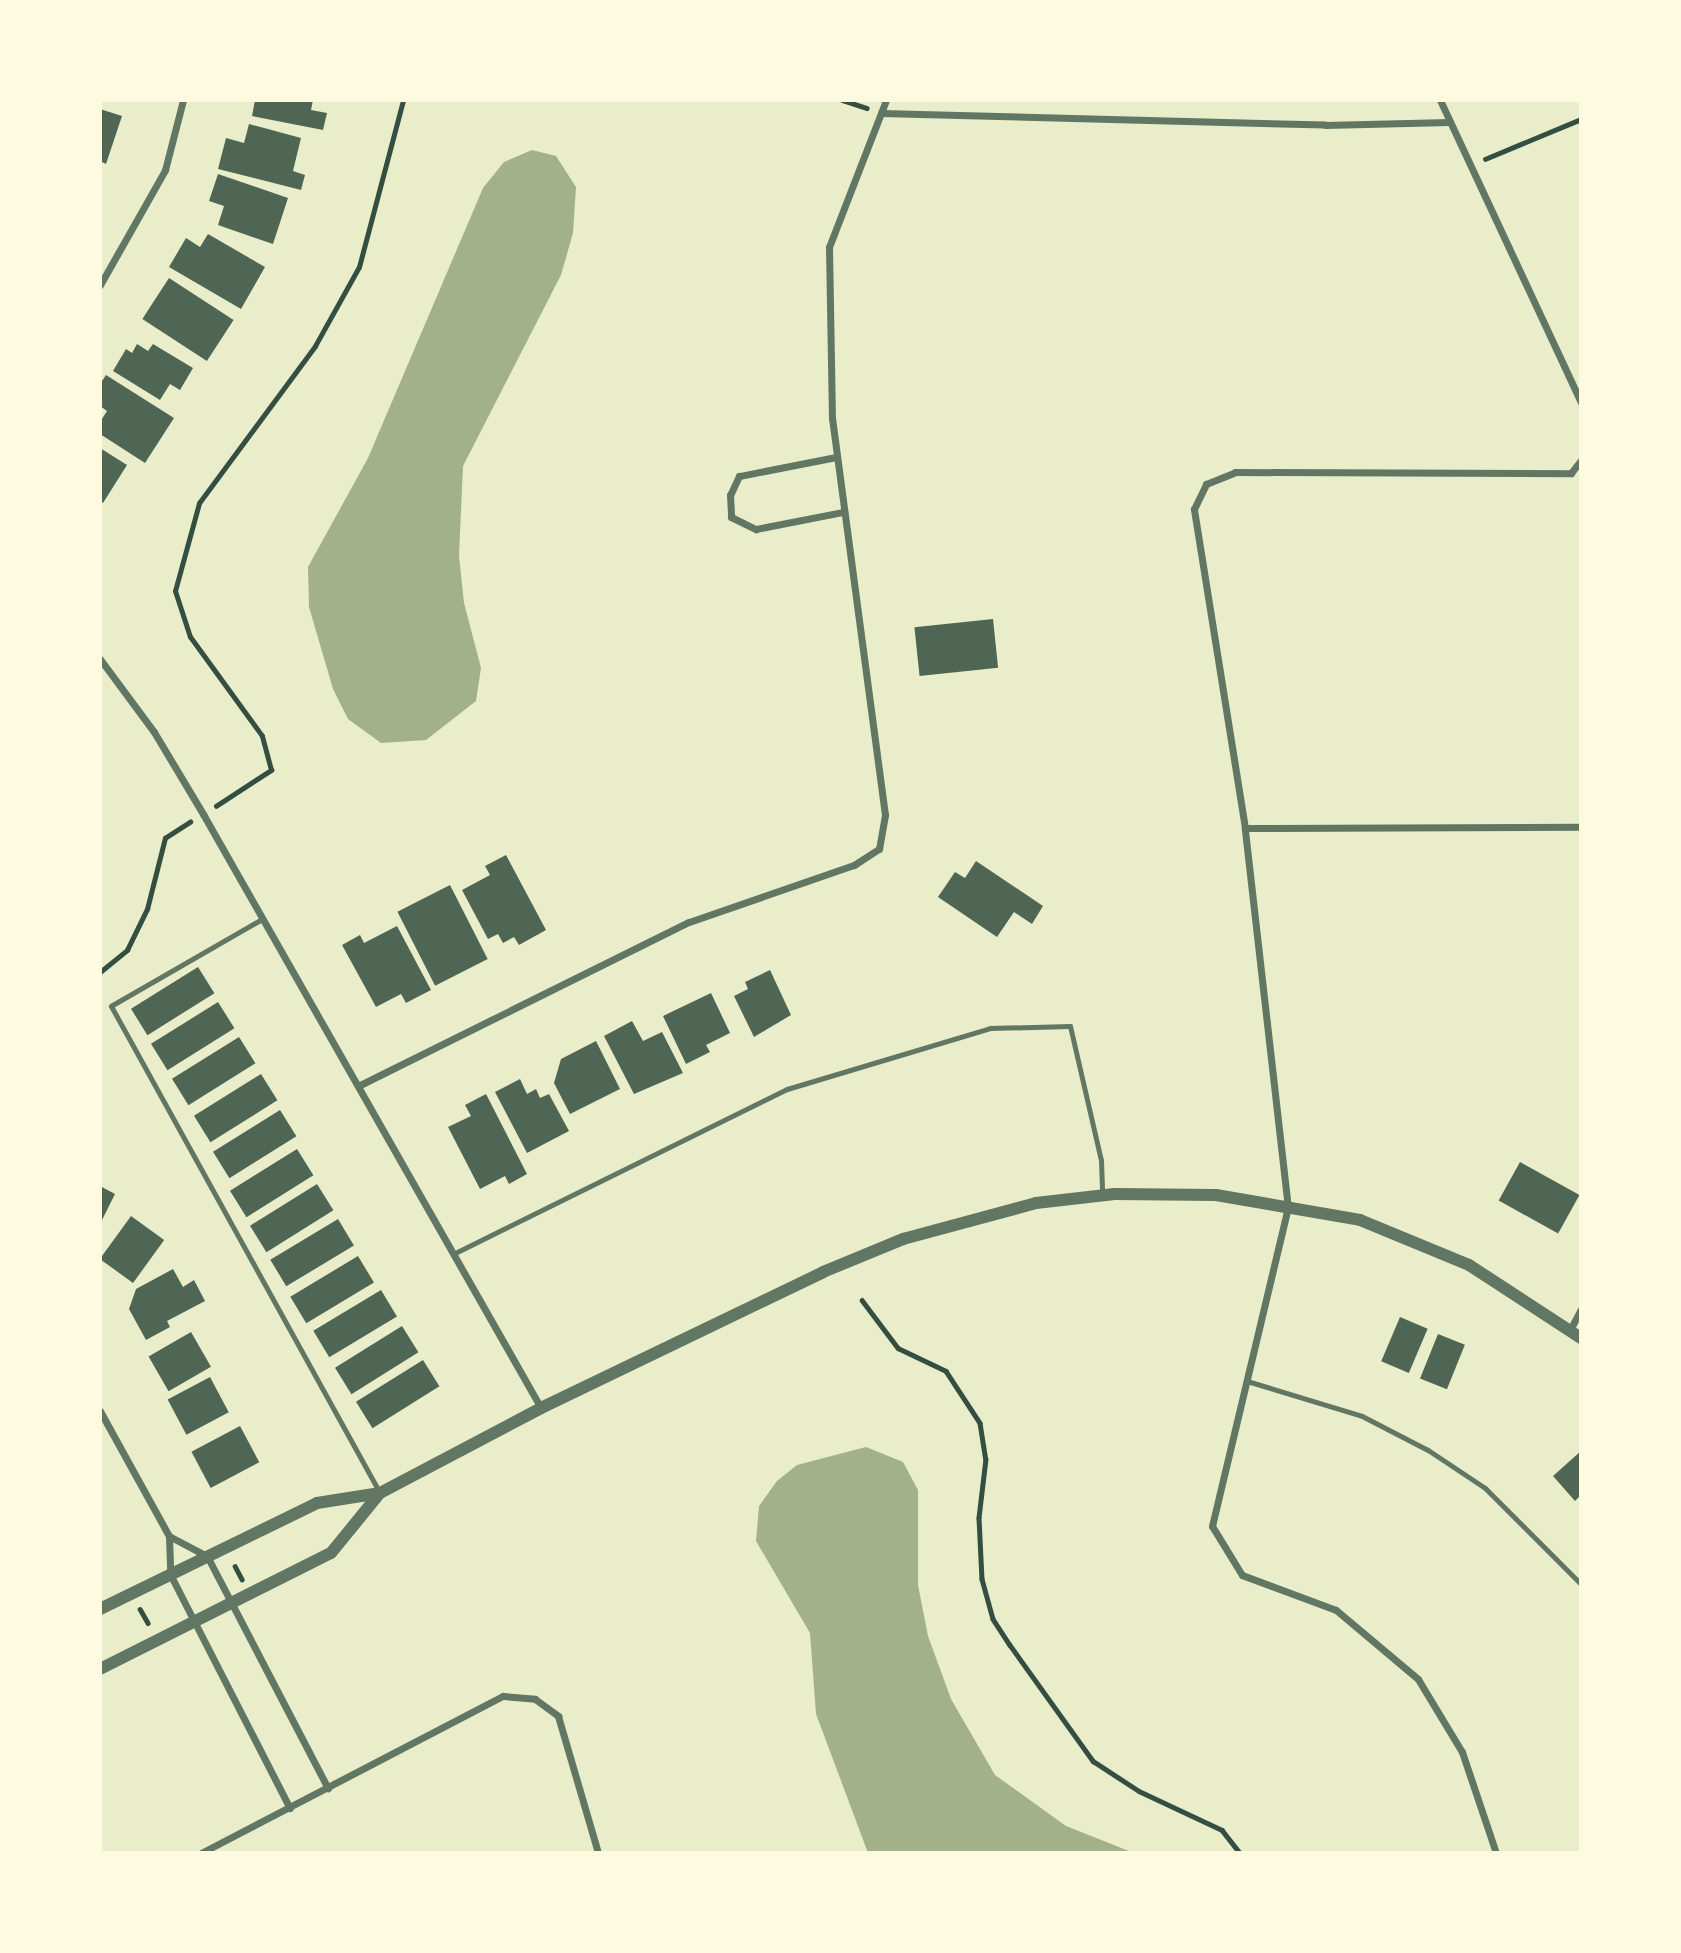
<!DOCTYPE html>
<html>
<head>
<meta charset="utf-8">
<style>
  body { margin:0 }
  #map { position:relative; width:1681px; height:1953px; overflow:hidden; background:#e9edc9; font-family:"PT Sans",sans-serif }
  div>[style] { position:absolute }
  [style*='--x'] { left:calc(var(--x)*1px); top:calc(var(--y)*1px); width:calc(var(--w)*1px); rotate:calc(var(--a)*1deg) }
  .water>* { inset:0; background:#a3b18a }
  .building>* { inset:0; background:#4f6655; transform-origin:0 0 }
  .path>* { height:4.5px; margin:-2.25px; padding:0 2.25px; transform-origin:2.25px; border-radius:2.25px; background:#344e41 }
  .service>* { height:5px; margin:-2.5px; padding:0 2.5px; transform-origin:2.5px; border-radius:2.5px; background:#617663 }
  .minor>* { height:7px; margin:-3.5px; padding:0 3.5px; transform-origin:3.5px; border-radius:3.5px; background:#617663 }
  .tertiary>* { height:12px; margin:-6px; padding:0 6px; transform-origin:6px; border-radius:6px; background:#617663 }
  span { translate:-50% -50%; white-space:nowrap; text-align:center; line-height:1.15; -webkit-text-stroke:6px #fefae0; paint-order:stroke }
  .frame { position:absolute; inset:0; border:102px solid #fefae0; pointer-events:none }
</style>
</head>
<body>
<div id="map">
  <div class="water">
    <i style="clip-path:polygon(532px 150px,556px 156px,576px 187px,573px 233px,561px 275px,463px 466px,459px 556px,464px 603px,481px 668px,476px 701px,426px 740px,381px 743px,348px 719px,333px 689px,309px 607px,308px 567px,368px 458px,483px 188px,504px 162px)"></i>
    <i style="clip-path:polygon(866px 1447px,903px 1462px,918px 1490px,918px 1585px,928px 1636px,951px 1699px,995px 1775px,1066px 1826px,1134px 1853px,868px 1853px,816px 1714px,810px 1633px,756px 1541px,759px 1506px,777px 1481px,797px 1465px)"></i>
  </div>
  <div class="building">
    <i style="clip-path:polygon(255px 100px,313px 100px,311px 110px,327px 113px,323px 130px,252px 116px)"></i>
    <i style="clip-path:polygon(100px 109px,122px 116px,106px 164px,100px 161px)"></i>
    <i style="clip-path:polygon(249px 124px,301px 138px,293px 171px,305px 175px,301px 190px,218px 169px,226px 138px,244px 143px)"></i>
    <i style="clip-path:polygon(218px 174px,288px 198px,273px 244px,218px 225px,224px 206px,209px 201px)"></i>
    <i style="clip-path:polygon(208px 234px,265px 267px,241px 309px,169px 267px,186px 238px,200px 247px)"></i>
    <i style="left:169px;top:278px;width:77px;height:49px;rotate:33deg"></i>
    <i style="clip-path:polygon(137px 344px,148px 351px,153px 344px,193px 368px,180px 390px,170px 384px,160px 400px,113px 371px,126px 349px,132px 353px)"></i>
    <i style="clip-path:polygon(106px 375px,174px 418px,145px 463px,100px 434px,100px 422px,107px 411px,100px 406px,100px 384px)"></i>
    <i style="clip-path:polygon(100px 448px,127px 465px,103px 503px,100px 500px)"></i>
    <i style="left:993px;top:619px;width:49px;height:79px;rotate:84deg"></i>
    <i style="clip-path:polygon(506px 855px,546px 930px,519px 945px,514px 937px,503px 943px,498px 934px,488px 939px,462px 890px,490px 875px,485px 866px)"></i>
    <i style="clip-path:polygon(976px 861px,1043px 906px,1032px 924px,1014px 912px,997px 937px,938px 897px,955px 872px,965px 878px)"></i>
    <i style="left:450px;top:885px;width:83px;height:59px;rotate:63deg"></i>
    <i style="clip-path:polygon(397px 926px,431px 990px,406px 1003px,401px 994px,376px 1007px,342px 945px,360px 935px,364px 943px)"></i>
    <i style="left:198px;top:967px;width:31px;height:79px;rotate:58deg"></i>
    <i style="clip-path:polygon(770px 970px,791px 1015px,754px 1037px,734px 996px,748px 989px,745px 982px)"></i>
    <i style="clip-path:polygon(711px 993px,730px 1033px,706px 1045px,710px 1052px,686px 1064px,663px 1016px)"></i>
    <i style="left:218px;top:1002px;width:31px;height:79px;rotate:58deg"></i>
    <i style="clip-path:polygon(632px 1021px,643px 1041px,662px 1032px,683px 1073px,634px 1094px,604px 1036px)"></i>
    <i style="left:239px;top:1037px;width:31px;height:79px;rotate:58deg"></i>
    <i style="clip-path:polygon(596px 1041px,620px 1089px,570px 1114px,554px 1083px,561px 1059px)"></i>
    <i style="left:261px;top:1074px;width:31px;height:79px;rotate:58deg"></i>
    <i style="clip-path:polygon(520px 1079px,527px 1094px,536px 1089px,540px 1098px,549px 1094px,569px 1131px,527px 1153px,495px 1092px)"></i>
    <i style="clip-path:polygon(486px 1094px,527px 1174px,509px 1184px,505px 1176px,480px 1189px,448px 1127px,471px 1116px,465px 1105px)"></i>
    <i style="left:280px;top:1110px;width:31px;height:79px;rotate:58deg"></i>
    <i style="left:297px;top:1149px;width:31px;height:79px;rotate:58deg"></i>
    <i style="left:1520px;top:1162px;width:68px;height:44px;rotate:29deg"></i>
    <i style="left:317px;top:1184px;width:31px;height:79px;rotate:58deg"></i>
    <i style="clip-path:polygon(100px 1186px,115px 1194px,100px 1224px)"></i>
    <i style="left:131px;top:1216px;width:41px;height:53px;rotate:36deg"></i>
    <i style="left:338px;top:1219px;width:31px;height:79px;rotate:59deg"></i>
    <i style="left:358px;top:1256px;width:31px;height:79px;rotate:59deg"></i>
    <i style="clip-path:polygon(173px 1269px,183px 1287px,194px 1280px,205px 1301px,167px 1321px,170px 1327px,146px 1340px,129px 1309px,136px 1289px)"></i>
    <i style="left:381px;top:1290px;width:31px;height:79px;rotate:59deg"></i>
    <i style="left:1400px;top:1317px;width:30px;height:48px;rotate:23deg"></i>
    <i style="left:402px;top:1326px;width:31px;height:79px;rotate:58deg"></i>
    <i style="left:191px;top:1332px;width:40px;height:49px;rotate:60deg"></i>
    <i style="left:1438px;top:1334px;width:29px;height:48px;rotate:22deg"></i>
    <i style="left:423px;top:1360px;width:31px;height:79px;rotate:58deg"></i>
    <i style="left:210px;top:1377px;width:40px;height:48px;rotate:62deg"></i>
    <i style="left:240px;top:1426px;width:41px;height:55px;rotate:62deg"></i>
    <i style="clip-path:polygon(1581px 1451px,1581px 1495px,1575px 1501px,1553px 1476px)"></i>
  </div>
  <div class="path">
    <i style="--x:842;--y:100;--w:26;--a:18"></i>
    <i style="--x:1485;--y:159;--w:104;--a:-22.6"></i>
    <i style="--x:216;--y:806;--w:66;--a:-33.2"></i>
    <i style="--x:271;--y:770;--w:35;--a:-105"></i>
    <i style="--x:262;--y:736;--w:122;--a:-126"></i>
    <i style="--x:190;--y:637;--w:48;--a:-108.1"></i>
    <i style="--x:175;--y:591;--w:91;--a:-74.7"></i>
    <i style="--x:199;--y:503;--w:195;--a:-53.5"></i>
    <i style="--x:315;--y:346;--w:90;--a:-60.9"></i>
    <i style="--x:359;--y:267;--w:173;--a:-75.2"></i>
    <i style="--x:100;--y:972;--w:35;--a:-39"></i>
    <i style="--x:127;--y:950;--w:46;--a:-64"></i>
    <i style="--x:147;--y:909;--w:73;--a:-75.8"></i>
    <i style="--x:165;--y:838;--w:30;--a:-33"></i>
    <i style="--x:862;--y:1300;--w:60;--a:53.1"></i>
    <i style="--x:898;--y:1348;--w:53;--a:25.6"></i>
    <i style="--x:946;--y:1371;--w:62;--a:56.8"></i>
    <i style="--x:980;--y:1423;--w:36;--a:81"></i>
    <i style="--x:986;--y:1459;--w:59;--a:96.8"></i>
    <i style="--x:979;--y:1518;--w:61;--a:87.2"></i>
    <i style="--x:982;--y:1579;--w:41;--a:74.6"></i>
    <i style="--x:993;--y:1619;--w:31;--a:57"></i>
    <i style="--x:1010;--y:1645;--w:143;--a:54.4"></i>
    <i style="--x:1093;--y:1761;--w:55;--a:33.1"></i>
    <i style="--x:1139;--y:1791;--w:92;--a:25.2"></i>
    <i style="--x:1222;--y:1830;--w:29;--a:52"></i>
    <i style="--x:235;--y:1566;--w:15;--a:62"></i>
    <i style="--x:140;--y:1609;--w:16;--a:60"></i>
  </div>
  <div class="service">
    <i style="--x:262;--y:919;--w:174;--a:150.1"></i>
    <i style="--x:111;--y:1006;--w:556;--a:61.09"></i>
    <i style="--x:453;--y:1254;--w:373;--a:-26.3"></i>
    <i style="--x:787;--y:1089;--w:212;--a:-16.7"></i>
    <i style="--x:990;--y:1028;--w:80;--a:-1.4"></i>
    <i style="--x:1070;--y:1026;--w:138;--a:77"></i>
    <i style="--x:1101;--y:1160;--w:36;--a:88"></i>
    <i style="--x:1247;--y:1381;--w:120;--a:16.9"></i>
    <i style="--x:1362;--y:1416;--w:74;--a:27.3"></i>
    <i style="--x:1428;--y:1450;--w:69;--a:33.7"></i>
    <i style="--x:1485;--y:1488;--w:136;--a:45"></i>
  </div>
  <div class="minor">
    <i style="--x:1440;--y:100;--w:334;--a:65"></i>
    <i style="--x:881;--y:113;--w:444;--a:1.5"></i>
    <i style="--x:1325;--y:125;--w:124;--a:-1.4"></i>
    <i style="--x:100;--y:285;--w:132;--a:-60.5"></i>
    <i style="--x:165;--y:170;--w:72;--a:-75.6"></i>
    <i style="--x:836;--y:457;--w:99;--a:168.9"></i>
    <i style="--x:739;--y:476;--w:21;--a:115"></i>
    <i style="--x:730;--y:495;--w:22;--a:87"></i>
    <i style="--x:731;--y:517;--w:28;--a:26"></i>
    <i style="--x:756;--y:529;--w:89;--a:-11.1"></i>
    <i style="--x:100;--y:659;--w:91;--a:53.5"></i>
    <i style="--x:154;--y:732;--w:96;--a:59.1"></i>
    <i style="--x:203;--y:814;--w:683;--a:60.36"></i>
    <i style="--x:1245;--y:828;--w:336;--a:-0.2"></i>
    <i style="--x:360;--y:1085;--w:367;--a:-26.4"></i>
    <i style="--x:689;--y:922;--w:175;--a:-19.1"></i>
    <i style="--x:854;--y:865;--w:30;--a:-33"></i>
    <i style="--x:879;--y:849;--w:35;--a:-80"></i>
    <i style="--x:885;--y:815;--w:400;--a:-97.6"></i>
    <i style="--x:832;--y:419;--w:172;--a:-91"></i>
    <i style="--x:829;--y:247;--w:158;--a:-68.8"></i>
    <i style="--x:1571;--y:1328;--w:21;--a:-62"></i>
    <i style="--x:100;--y:1411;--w:143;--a:61.1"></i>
    <i style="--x:169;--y:1536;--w:38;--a:88"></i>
    <i style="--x:170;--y:1574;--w:263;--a:62.9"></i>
    <i style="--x:169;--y:1536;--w:43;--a:27.8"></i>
    <i style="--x:207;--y:1556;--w:262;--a:62.5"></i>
    <i style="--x:201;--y:1853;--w:340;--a:-27.5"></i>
    <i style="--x:503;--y:1696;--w:32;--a:5"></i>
    <i style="--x:535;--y:1699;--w:29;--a:36"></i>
    <i style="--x:558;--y:1716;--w:143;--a:73.7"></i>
    <i style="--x:1496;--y:1853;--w:107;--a:-108.6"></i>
    <i style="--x:1462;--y:1752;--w:85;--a:-121.1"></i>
    <i style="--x:1418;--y:1679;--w:107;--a:-139.9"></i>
    <i style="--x:1336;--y:1610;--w:100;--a:-159.6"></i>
    <i style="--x:1242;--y:1575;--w:57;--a:-121.5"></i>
    <i style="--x:1212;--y:1526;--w:327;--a:-76.6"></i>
    <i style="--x:1288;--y:1208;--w:382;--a:-96.5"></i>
    <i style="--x:1245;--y:828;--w:323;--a:-99.1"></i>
    <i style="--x:1194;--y:509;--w:28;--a:-64"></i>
    <i style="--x:1206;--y:484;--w:31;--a:-22"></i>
    <i style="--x:1235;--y:472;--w:336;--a:0.2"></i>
    <i style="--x:1571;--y:473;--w:16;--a:-52"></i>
  </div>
  <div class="tertiary">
    <i style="--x:100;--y:1609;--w:242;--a:-26"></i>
    <i style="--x:317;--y:1503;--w:64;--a:-9"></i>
    <i style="--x:380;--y:1493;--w:182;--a:-27.8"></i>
    <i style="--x:541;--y:1408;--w:313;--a:-25.7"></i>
    <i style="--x:823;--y:1272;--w:87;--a:-22.4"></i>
    <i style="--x:903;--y:1239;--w:138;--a:-15.1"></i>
    <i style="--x:1036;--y:1203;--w:79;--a:-6.6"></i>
    <i style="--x:1114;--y:1194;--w:102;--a:0.6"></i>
    <i style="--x:1216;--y:1195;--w:146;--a:9.8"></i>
    <i style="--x:1360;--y:1220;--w:118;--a:22.4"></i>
    <i style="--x:1469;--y:1265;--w:134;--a:33.1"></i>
    <i style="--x:100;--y:1669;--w:258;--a:-26.7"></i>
    <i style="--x:331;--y:1553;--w:77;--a:-50.8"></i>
  </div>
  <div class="frame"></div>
</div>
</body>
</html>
